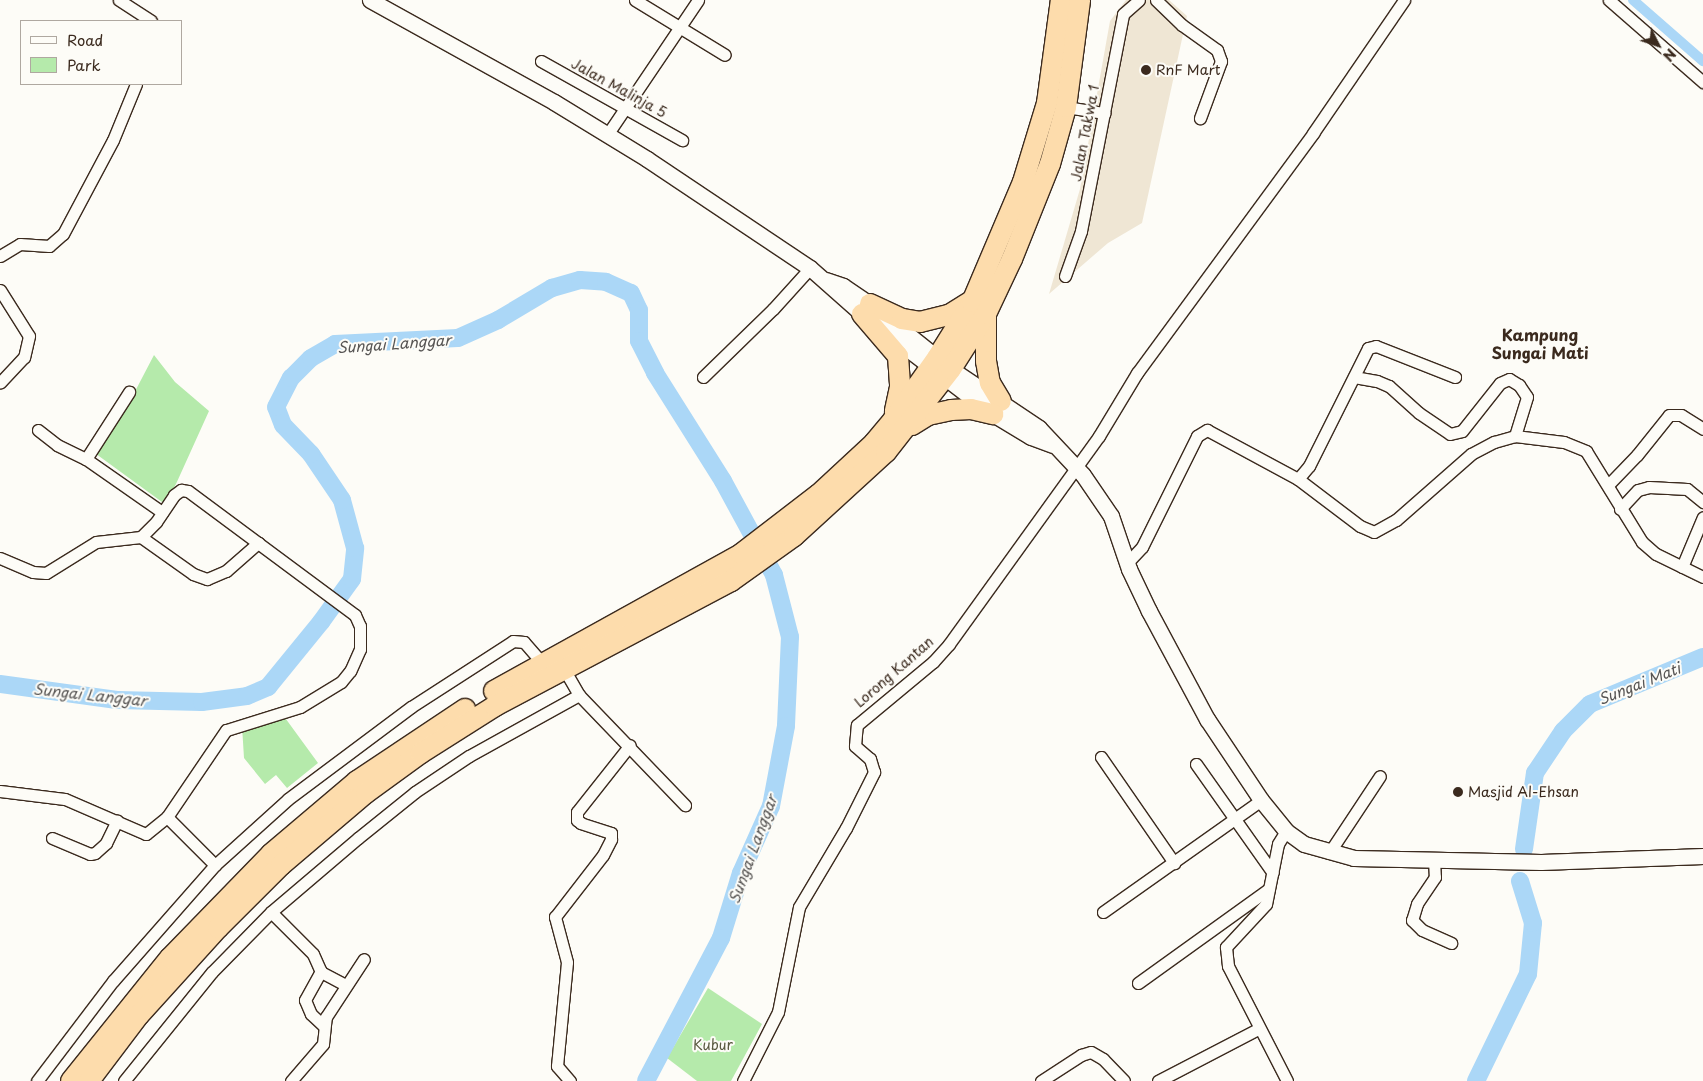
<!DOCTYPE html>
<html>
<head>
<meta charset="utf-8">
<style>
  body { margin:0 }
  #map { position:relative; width:1703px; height:1081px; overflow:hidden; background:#fdfcf7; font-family:"Playpen Sans",sans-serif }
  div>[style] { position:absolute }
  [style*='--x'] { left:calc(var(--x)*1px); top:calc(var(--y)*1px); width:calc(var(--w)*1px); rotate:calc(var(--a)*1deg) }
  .built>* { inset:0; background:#efe6d4 }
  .green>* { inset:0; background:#b5eaab }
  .canal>* { height:10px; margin:-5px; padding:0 5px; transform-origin:5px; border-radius:5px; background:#abd7f7 }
  .river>* { height:18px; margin:-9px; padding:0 9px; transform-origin:9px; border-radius:9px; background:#abd7f7 }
  .roads { filter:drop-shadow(1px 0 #3b2a1e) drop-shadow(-1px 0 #3b2a1e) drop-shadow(0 1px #3b2a1e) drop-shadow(0 -1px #3b2a1e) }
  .street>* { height:11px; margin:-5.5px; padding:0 5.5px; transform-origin:5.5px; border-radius:5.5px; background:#fdfcf7 }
  .secondary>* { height:15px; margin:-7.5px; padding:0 7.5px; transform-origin:7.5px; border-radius:7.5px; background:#fdfcf7 }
  .highway>* { height:20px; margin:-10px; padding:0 10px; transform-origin:10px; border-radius:10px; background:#fddcac }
  .dots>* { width:14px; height:14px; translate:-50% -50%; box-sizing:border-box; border:2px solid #fdfcf7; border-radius:50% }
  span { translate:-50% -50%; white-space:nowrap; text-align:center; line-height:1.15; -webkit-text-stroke:4px #fdfcf7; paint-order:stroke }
  .poi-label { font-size:14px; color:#3b2a1e }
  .left { translate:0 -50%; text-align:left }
  .street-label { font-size:14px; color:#3b2a1e }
  .park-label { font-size:14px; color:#5a5a41 }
  .water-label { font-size:15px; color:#575554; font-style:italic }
  .quarter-label { font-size:16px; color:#3b2a1e; font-weight:700 }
  .legend { position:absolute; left:20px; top:20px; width:162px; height:65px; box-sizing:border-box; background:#fdfcf7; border:1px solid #afa8a0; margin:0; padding:6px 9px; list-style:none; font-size:15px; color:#3b2a1e }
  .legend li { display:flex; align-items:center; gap:10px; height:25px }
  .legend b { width:25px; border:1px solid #afa8a0 }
  .north { position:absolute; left:1633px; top:20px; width:50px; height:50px; -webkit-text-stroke:4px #fdfcf7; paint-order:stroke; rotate:131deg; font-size:14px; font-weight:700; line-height:20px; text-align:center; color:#3b2a1e }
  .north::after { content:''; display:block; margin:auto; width:18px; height:22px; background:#3b2a1e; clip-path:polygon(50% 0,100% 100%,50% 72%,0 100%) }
</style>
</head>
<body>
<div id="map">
  <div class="built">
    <i style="clip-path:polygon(1126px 0,1169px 0,1187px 16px,1142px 223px,1108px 243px,1049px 294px,1080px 189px,1110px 21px)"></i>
  </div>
  <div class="green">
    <i style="clip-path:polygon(154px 355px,175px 382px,209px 411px,176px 484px,167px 500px,162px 502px,92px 451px,130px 401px)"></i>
    <i style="clip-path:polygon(283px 715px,318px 763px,287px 788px,276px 775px,265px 784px,244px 758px,242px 726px)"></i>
    <i style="clip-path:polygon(708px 988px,762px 1024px,731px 1081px,697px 1081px,667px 1058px)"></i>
  </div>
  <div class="canal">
    <i style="--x:1633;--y:0;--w:93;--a:41.1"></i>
  </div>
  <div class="river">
    <i style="--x:0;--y:684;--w:118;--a:7.8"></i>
    <i style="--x:117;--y:700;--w:85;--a:1.3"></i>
    <i style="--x:202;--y:702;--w:45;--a:-7.6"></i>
    <i style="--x:247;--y:696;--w:23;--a:-23"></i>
    <i style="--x:268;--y:687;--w:84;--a:-50.8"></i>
    <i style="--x:321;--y:622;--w:53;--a:-54.2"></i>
    <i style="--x:352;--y:579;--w:31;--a:-84"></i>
    <i style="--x:355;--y:548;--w:50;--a:-105.2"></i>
    <i style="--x:342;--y:500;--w:55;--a:-124"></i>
    <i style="--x:311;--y:454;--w:40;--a:-134"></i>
    <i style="--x:283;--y:425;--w:19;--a:-111"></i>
    <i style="--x:276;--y:407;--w:33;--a:-63"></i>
    <i style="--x:291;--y:378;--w:28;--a:-45"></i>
    <i style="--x:311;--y:358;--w:28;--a:-30"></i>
    <i style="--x:335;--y:344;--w:123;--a:-2.8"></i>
    <i style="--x:458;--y:338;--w:44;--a:-24.2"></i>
    <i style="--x:498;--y:320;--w:63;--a:-30.7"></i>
    <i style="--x:552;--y:288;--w:29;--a:-16"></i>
    <i style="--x:580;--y:280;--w:26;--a:4"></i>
    <i style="--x:606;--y:282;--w:27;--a:24"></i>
    <i style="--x:631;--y:293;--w:19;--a:65"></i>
    <i style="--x:639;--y:310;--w:31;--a:90"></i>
    <i style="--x:639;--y:341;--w:36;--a:63"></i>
    <i style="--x:655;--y:373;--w:128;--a:57.8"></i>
    <i style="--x:723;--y:481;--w:107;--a:61.5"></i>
    <i style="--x:774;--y:575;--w:64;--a:75.5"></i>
    <i style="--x:790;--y:637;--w:89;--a:92.6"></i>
    <i style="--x:786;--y:726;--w:81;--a:100.6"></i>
    <i style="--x:771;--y:806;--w:73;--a:114.1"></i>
    <i style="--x:741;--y:873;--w:68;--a:107.1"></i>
    <i style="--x:721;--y:938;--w:161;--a:117.7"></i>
    <i style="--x:1524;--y:849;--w:77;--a:-81.8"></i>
    <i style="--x:1535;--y:773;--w:50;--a:-56.3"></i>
    <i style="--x:1563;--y:731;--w:38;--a:-45"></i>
    <i style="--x:1590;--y:704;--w:122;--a:-22.6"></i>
    <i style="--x:1476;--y:1081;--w:119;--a:-64.1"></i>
    <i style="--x:1528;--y:974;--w:51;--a:-84.4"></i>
    <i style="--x:1533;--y:923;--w:44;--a:-107.2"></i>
  </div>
  <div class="roads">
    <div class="street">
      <i style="--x:119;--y:0;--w:38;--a:33"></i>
      <i style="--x:635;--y:0;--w:105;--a:31.4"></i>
      <i style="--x:1156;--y:0;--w:36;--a:44"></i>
      <i style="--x:1182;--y:25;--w:43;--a:35.5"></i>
      <i style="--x:1217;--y:50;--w:12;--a:70"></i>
      <i style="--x:1221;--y:61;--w:61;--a:110.2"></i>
      <i style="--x:1609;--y:0;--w:125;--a:41.1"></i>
      <i style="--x:541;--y:61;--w:162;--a:29.3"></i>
      <i style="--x:1066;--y:107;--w:39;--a:9"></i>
      <i style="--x:607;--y:135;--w:163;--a:-56"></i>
      <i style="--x:0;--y:256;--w:23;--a:-31"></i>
      <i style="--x:20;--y:244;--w:29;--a:4"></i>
      <i style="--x:49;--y:246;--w:18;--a:-41"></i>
      <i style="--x:63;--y:234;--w:106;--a:-62"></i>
      <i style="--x:113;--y:140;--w:61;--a:-67.7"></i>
      <i style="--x:1065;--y:276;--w:48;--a:-70.4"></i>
      <i style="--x:1081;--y:231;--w:221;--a:-79"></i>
      <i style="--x:1123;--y:14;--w:21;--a:-41"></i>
      <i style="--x:0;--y:290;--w:54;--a:57.8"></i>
      <i style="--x:29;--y:336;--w:22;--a:103"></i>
      <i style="--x:24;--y:357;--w:35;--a:133"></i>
      <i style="--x:703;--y:377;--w:98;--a:-44.2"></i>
      <i style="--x:773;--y:309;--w:55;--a:-47.9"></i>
      <i style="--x:1354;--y:377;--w:23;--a:10"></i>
      <i style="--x:1377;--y:381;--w:13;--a:23"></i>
      <i style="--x:1389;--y:386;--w:40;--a:42"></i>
      <i style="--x:1419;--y:413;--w:37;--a:34"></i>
      <i style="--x:1450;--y:434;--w:12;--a:-14"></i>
      <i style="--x:1462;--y:431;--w:61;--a:-51.6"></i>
      <i style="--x:1500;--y:383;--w:10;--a:-24"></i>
      <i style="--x:1509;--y:379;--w:12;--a:31"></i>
      <i style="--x:1519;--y:385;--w:14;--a:56"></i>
      <i style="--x:1527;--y:397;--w:41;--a:107.1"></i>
      <i style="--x:38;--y:430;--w:24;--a:38"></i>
      <i style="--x:57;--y:445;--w:32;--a:26"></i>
      <i style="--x:86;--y:459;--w:93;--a:34.9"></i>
      <i style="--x:86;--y:459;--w:80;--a:-57.3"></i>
      <i style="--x:1298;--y:479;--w:17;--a:-50"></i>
      <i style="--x:1309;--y:466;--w:132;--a:-63.4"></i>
      <i style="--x:1368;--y:348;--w:8;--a:-14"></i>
      <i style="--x:1376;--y:346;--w:85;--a:21.4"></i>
      <i style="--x:1608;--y:485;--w:42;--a:-46"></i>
      <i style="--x:1637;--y:455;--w:51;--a:-51.3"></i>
      <i style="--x:1669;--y:415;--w:12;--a:0"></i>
      <i style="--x:1681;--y:415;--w:26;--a:32"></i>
      <i style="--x:1620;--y:509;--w:26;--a:-47"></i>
      <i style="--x:1638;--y:490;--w:11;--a:-15"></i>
      <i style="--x:1649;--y:487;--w:38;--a:3"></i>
      <i style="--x:1687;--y:489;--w:21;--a:39"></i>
      <i style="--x:141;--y:537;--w:64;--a:35.4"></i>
      <i style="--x:193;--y:574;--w:15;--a:20"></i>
      <i style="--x:207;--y:579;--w:21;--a:-23"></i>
      <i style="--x:226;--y:571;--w:43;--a:-41.2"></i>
      <i style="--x:0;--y:558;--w:36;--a:23"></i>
      <i style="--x:33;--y:572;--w:13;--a:4"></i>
      <i style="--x:46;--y:573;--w:59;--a:-31.8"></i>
      <i style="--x:96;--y:542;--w:45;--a:-6.3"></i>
      <i style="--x:141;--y:537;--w:21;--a:-45"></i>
      <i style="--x:156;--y:522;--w:32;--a:-56"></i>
      <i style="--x:174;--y:495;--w:9;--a:-36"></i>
      <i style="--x:181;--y:490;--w:7;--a:8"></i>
      <i style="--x:188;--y:491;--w:208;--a:36.6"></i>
      <i style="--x:355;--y:615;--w:12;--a:66"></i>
      <i style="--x:360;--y:626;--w:23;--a:90"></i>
      <i style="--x:360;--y:649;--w:24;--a:114"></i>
      <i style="--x:350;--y:671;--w:14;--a:129"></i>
      <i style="--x:341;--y:682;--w:48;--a:148.6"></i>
      <i style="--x:300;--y:707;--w:77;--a:162.7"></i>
      <i style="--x:226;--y:730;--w:105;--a:124.1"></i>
      <i style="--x:167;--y:817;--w:68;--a:45"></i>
      <i style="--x:1127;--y:563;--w:22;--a:-47"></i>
      <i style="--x:1142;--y:547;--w:124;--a:-63.6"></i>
      <i style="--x:1197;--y:436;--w:12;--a:-31"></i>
      <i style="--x:1207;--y:430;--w:103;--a:28.3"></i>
      <i style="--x:1298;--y:479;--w:78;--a:37.2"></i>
      <i style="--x:1360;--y:526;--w:15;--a:23"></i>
      <i style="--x:1374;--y:532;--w:25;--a:-29"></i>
      <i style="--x:1396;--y:520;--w:100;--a:-41.3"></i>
      <i style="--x:1471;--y:454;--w:26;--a:-28"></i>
      <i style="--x:1494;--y:442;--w:22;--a:-16"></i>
      <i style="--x:1515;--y:436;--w:49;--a:7"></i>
      <i style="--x:1564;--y:442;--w:24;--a:22"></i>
      <i style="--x:1586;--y:451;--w:107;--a:58.4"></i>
      <i style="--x:1642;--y:542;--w:18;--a:41"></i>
      <i style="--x:1656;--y:554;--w:52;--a:26.1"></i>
      <i style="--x:1682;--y:567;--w:54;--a:-67.2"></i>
      <i style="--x:564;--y:669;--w:30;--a:60"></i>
      <i style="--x:579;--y:695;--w:153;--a:46.1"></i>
      <i style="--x:1101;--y:757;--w:129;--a:55.4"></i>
      <i style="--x:1196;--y:764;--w:133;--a:54.8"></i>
      <i style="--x:0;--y:791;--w:65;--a:7"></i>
      <i style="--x:65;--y:799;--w:88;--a:23.4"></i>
      <i style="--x:146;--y:834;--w:27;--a:-39"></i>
      <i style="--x:1286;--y:831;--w:15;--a:122"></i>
      <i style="--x:1278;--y:844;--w:61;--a:101.3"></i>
      <i style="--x:1266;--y:904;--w:59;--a:132.9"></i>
      <i style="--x:1226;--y:947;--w:19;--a:84"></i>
      <i style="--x:1228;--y:966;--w:129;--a:62.8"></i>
      <i style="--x:52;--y:838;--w:41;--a:22.8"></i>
      <i style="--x:90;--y:854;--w:5;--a:-11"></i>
      <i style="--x:95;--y:853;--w:15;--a:-42"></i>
      <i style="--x:106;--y:843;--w:25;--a:-64"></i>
      <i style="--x:1329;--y:853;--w:92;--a:-56.5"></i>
      <i style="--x:1434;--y:860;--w:17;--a:87"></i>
      <i style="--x:1435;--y:877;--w:32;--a:124"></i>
      <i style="--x:1417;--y:904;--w:17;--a:107"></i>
      <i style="--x:1412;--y:920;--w:14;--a:45"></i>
      <i style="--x:1422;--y:930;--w:32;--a:24"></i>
      <i style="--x:271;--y:912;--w:59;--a:45"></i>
      <i style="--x:313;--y:954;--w:20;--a:66"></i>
      <i style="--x:321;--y:972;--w:27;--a:28"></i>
      <i style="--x:1103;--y:912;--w:194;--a:-35.3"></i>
      <i style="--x:321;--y:971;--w:33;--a:119"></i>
      <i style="--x:305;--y:1000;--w:15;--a:67"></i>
      <i style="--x:311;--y:1014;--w:16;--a:43"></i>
      <i style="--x:1138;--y:983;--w:161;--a:-35.7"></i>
      <i style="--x:37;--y:1081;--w:126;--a:-52.8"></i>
      <i style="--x:113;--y:981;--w:154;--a:-48.7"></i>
      <i style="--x:215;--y:865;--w:98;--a:-42.1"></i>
      <i style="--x:288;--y:799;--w:154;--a:-36.8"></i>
      <i style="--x:411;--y:707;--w:121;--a:-32.9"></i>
      <i style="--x:513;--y:641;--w:11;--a:5"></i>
      <i style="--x:524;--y:642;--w:29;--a:49"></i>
      <i style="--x:124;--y:1081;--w:140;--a:-51.1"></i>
      <i style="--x:212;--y:972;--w:84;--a:-45.5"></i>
      <i style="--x:271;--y:912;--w:114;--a:-40.4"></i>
      <i style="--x:358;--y:838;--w:73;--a:-38.9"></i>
      <i style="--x:415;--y:792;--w:65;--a:-33.7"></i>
      <i style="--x:469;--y:756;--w:126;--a:-29"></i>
      <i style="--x:291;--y:1081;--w:49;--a:-49.1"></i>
      <i style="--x:323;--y:1044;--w:27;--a:-84"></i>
      <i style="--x:326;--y:1017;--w:69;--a:-56.8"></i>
      <i style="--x:570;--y:1081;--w:20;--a:-131"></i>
      <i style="--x:557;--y:1066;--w:104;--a:-84.5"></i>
      <i style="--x:567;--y:962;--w:47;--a:-104.9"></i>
      <i style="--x:555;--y:917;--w:78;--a:-52.3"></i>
      <i style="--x:603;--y:855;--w:18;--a:-63"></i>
      <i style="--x:611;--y:839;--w:6;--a:-90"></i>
      <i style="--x:611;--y:833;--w:32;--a:-162"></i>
      <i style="--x:581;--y:823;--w:5;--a:-143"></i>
      <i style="--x:577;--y:820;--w:8;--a:-90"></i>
      <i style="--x:577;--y:812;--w:85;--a:-51.7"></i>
      <i style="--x:743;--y:1081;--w:77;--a:-63.1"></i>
      <i style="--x:778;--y:1012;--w:107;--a:-78.7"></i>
      <i style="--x:799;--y:907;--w:92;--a:-59.3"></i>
      <i style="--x:846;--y:828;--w:63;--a:-63.4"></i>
      <i style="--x:874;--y:772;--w:14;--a:-107"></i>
      <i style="--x:870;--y:759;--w:20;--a:-139"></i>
      <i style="--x:855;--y:746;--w:21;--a:-85"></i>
      <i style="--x:857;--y:725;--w:99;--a:-39.7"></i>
      <i style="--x:933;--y:662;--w:24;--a:-48"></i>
      <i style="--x:949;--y:644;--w:256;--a:-54.2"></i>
      <i style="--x:1099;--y:436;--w:74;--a:-58.9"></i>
      <i style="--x:1137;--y:373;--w:298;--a:-53.7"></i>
      <i style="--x:1313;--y:133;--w:161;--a:-55.6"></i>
      <i style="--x:1041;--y:1081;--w:48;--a:-33"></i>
      <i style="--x:1081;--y:1055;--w:10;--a:-17"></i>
      <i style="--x:1091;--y:1052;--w:14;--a:30"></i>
      <i style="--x:1103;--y:1059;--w:30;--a:46"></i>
      <i style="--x:1158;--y:1081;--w:113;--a:-27.5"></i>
    </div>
    <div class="secondary">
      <i style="--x:370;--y:0;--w:210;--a:29"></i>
      <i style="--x:554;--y:102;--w:109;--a:31.5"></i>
      <i style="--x:647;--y:159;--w:196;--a:33.8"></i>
      <i style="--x:810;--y:268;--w:69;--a:41.5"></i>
      <i style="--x:862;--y:314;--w:165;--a:37.4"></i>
      <i style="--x:993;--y:414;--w:44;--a:31.2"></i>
      <i style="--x:1031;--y:437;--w:23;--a:20"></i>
      <i style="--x:826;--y:280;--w:18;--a:19"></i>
      <i style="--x:843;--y:286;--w:32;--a:34"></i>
      <i style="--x:870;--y:304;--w:104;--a:38.7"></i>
      <i style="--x:951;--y:369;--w:106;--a:33.8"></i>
      <i style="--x:1039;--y:428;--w:64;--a:46.9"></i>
      <i style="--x:1083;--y:475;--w:50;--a:55.7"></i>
      <i style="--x:1111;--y:516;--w:56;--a:71.2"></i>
      <i style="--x:1129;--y:569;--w:47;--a:64.5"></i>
      <i style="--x:1149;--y:611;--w:123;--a:61.8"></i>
      <i style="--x:1207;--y:719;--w:97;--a:56.3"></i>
      <i style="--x:1261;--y:800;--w:40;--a:51"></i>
      <i style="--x:1286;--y:831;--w:22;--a:36"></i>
      <i style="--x:1304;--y:844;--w:52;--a:15.6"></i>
      <i style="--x:1354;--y:858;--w:187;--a:1.2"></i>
      <i style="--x:1541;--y:862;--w:162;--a:-2.1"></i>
    </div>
    <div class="highway">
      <i style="--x:870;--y:304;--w:35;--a:25"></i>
      <i style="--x:902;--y:319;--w:18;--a:9"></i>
      <i style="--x:920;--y:322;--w:30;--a:-14"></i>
      <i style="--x:949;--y:315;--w:25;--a:-32"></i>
      <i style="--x:862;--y:314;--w:55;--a:49.4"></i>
      <i style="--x:898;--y:356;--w:31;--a:86"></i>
      <i style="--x:900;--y:387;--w:25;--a:102"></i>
      <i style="--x:986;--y:314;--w:47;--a:90"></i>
      <i style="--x:986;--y:361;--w:22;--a:80"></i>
      <i style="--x:990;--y:383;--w:21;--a:59"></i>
      <i style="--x:912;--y:425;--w:19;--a:-32"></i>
      <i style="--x:928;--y:415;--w:24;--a:-12"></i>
      <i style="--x:951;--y:410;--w:20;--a:-3"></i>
      <i style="--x:971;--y:409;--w:23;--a:13"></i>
      <i style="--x:494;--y:691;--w:282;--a:-29"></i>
      <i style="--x:741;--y:554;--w:98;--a:-37.6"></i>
      <i style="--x:819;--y:494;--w:75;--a:-42.8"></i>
      <i style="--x:874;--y:443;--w:30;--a:-50"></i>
      <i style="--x:893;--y:420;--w:76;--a:-54.6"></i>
      <i style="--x:937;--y:358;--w:66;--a:-58"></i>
      <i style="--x:972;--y:302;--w:130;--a:-67"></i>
      <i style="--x:1023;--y:182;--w:83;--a:-73.1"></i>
      <i style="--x:1047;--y:103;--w:104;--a:-82.3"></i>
      <i style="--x:71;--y:1081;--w:158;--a:-51.2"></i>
      <i style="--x:170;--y:958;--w:145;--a:-45.8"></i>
      <i style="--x:271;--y:854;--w:113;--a:-40.3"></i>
      <i style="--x:357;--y:781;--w:130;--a:-33.7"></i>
      <i style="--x:89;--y:1081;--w:83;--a:-52.9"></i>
      <i style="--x:139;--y:1015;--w:118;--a:-47.8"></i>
      <i style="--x:218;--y:928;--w:89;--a:-45"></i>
      <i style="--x:281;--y:865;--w:111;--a:-40.3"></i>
      <i style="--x:366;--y:793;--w:68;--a:-36"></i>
      <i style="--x:421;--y:753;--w:88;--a:-32.4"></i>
      <i style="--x:495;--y:706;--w:267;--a:-27.9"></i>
      <i style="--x:731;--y:581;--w:77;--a:-35.5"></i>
      <i style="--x:794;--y:536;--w:125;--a:-42.4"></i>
      <i style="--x:886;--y:452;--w:105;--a:-51.9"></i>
      <i style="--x:951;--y:369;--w:65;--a:-57.5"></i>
      <i style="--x:986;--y:314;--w:61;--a:-64.7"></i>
      <i style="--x:1012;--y:259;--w:102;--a:-68.2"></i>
      <i style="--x:1050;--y:164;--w:59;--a:-74.3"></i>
      <i style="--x:1066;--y:107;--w:108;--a:-82.5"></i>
    </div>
  </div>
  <div class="dots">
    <i style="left:1146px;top:70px;background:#3b2a1e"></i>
    <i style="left:1458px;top:792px;background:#3b2a1e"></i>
  </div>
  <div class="poi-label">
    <span class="left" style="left:1156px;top:70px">RnF Mart</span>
    <span class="left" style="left:1468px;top:792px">Masjid Al-Ehsan</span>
  </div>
  <div class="street-label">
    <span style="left:619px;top:88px;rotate:29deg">Jalan Malinja 5</span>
    <span style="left:1085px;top:133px;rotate:-79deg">Jalan Takwa 1</span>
    <span style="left:894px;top:672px;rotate:-41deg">Lorong Kantan</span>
  </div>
  <div class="park-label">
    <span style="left:713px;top:1045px">Kubur</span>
  </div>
  <div class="water-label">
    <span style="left:394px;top:343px;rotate:-4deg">Sungai Langgar</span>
    <span style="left:1639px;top:683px;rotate:-22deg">Sungai Mati</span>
    <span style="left:90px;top:694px;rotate:6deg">Sungai Langgar</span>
    <span style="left:752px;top:849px;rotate:-70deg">Sungai Langgar</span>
  </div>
  <div class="quarter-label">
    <span style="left:1540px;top:343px">Kampung<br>Sungai Mati</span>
  </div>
  <ul class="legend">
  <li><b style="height:6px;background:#fdfcf7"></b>Road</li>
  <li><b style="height:14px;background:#b5eaab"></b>Park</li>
  </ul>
  <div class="north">N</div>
</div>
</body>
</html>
